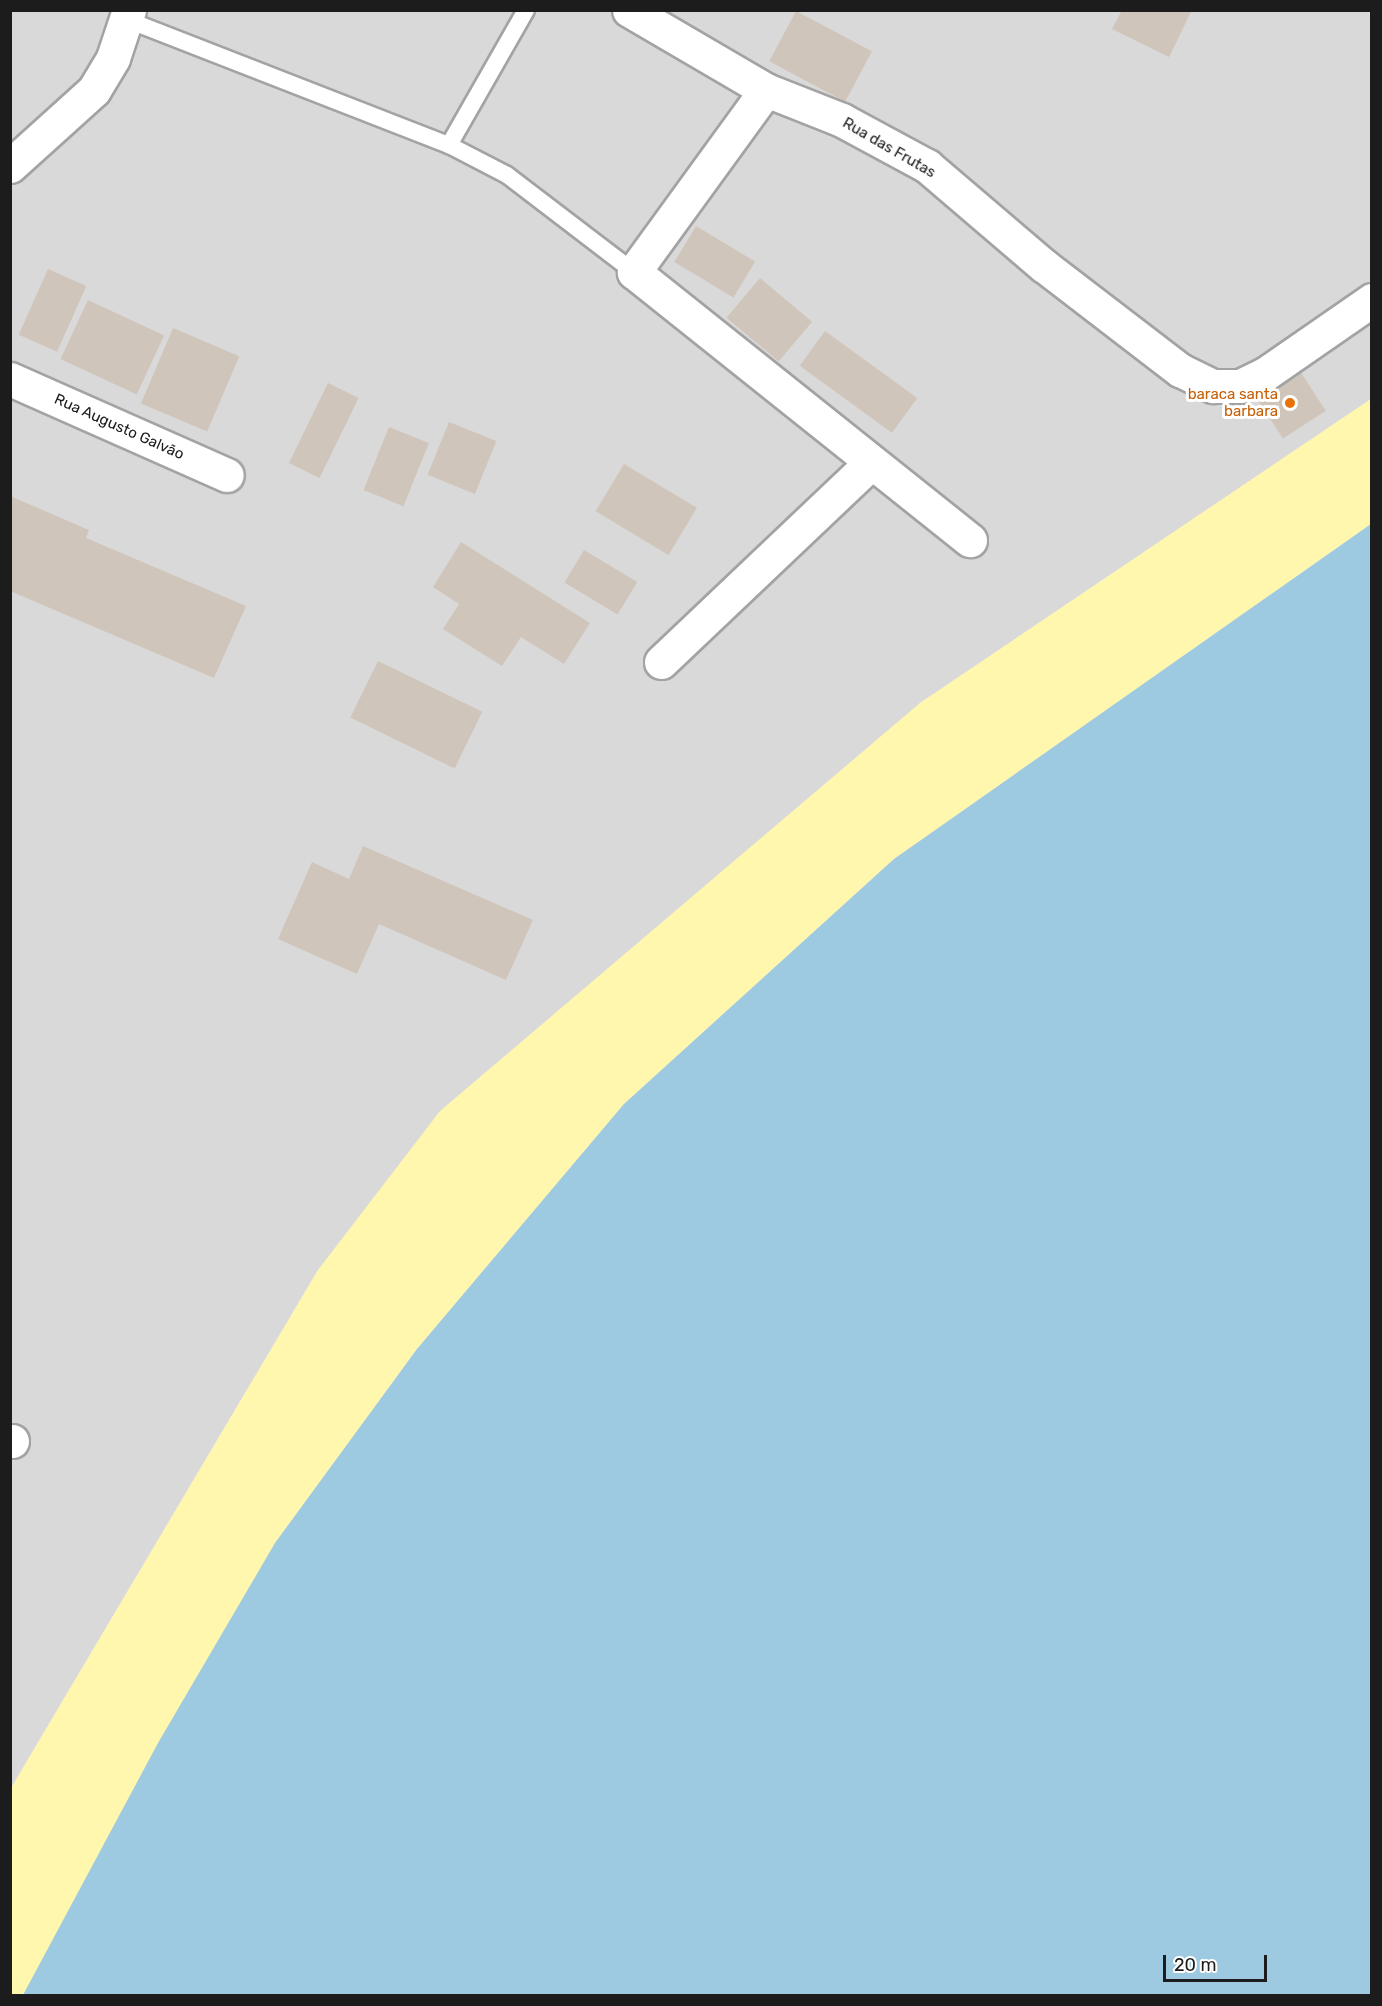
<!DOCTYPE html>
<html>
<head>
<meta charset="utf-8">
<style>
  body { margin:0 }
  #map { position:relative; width:1382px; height:2006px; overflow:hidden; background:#efebe1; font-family:Rubik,sans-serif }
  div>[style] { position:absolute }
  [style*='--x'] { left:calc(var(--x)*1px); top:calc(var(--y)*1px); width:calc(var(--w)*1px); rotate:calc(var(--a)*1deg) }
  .residential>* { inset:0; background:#dad9d9 }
  .sand>* { inset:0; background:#fff7ae }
  .water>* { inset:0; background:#9dcae1 }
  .building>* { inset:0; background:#cfc5ba; transform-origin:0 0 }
  .roads { filter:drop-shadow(2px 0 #a3a3a3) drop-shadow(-2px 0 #a3a3a3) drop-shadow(0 2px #a3a3a3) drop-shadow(0 -2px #a3a3a3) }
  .service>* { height:16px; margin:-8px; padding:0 8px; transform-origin:8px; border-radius:8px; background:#fff }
  .minor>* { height:33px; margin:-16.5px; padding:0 16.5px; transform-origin:16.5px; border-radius:16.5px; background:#fff }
  .dots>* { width:16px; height:16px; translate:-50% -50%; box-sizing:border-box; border:3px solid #fff; border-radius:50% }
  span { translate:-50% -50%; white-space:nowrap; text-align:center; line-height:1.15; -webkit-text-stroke:6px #fff; paint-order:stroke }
  .street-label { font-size:15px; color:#1c1c1c }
  .food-label { font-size:15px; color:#c56008 }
  .right { translate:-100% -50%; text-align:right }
  .frame { position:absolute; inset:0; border:12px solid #1c1c1c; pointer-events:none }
  .scale { position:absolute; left:1163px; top:1955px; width:104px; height:27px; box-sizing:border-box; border:3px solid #1c1c1c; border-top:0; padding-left:8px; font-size:18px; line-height:21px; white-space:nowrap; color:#1c1c1c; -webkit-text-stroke:4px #fff; paint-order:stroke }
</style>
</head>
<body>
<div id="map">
  <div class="residential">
    <i style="clip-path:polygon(11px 11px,1371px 11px,1371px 399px,920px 703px,318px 1270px,11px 1788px)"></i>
  </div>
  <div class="sand">
    <i style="clip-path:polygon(1371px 399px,1371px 524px,894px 859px,624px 1104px,417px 1349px,275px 1543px,23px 1995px,11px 1996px,11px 1788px,318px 1270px,440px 1111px,920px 703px)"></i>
  </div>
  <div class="water">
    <i style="clip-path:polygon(1371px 524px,1371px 1995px,23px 1995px,158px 1743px,275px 1543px,417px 1349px,624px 1104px,894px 859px)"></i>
  </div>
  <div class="building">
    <i style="clip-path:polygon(1122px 10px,1192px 10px,1169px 57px,1112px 29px)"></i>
    <i style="left:796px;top:11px;width:86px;height:57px;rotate:28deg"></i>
    <i style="left:696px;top:226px;width:69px;height:42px;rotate:31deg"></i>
    <i style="left:48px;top:269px;width:42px;height:72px;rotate:24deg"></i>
    <i style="left:760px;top:278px;width:68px;height:52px;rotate:40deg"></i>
    <i style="left:88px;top:300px;width:84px;height:65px;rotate:25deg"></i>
    <i style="left:173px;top:328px;width:72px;height:82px;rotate:23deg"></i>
    <i style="left:825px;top:331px;width:114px;height:43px;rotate:36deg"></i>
    <i style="left:1298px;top:368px;width:51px;height:51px;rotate:57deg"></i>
    <i style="left:328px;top:383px;width:34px;height:89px;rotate:26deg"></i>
    <i style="left:449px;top:422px;width:51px;height:57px;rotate:22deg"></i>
    <i style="left:389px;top:427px;width:43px;height:68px;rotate:22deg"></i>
    <i style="left:624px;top:464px;width:85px;height:55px;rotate:31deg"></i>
    <i style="clip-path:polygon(10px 496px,89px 530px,86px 538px,246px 606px,214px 678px,10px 591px)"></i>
    <i style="clip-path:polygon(461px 542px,590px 623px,564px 664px,521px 637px,502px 666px,443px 629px,459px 604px,433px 587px)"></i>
    <i style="left:584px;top:550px;width:62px;height:38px;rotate:31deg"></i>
    <i style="left:378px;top:661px;width:116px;height:63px;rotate:26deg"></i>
    <i style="clip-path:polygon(363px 846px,533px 920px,506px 980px,379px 924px,357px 974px,278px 939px,312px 862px,349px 879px)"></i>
  </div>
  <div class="roads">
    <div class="service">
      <i style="--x:128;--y:20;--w:344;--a:21.3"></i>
      <i style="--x:449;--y:145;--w:65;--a:27.3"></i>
      <i style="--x:507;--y:175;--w:160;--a:37.4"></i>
      <i style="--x:449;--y:145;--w:155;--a:-60.3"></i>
    </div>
    <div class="minor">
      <i style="--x:629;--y:10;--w:159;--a:30.3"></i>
      <i style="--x:766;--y:90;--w:82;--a:21.5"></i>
      <i style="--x:842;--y:120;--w:97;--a:28.4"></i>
      <i style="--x:927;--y:166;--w:153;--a:40.5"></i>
      <i style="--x:1043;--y:265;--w:173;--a:37.5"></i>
      <i style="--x:1180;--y:370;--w:37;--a:26"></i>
      <i style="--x:1213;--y:386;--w:27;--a:0"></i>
      <i style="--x:1240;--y:386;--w:28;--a:-26"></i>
      <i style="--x:1265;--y:374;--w:130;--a:-34.7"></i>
      <i style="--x:766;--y:90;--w:225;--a:126"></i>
      <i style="--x:634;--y:272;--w:430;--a:38.6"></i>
      <i style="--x:10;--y:166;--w:113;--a:-42.1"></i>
      <i style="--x:94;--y:90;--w:37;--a:-59"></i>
      <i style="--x:113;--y:58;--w:51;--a:-71.6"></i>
      <i style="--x:10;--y:379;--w:237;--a:23.9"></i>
      <i style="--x:661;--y:662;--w:288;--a:-43.5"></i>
      <i style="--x:10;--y:1441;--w:2;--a:0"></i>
    </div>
  </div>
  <div class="dots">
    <i style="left:1290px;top:403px;background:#e8710a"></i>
  </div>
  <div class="street-label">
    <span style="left:889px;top:148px;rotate:30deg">Rua das Frutas</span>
    <span style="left:119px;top:427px;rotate:24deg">Rua Augusto Galvão</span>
  </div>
  <div class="food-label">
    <span class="right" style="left:1278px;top:403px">baraca santa<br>barbara</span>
  </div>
  <div class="frame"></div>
  <div class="scale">20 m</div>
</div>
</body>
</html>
